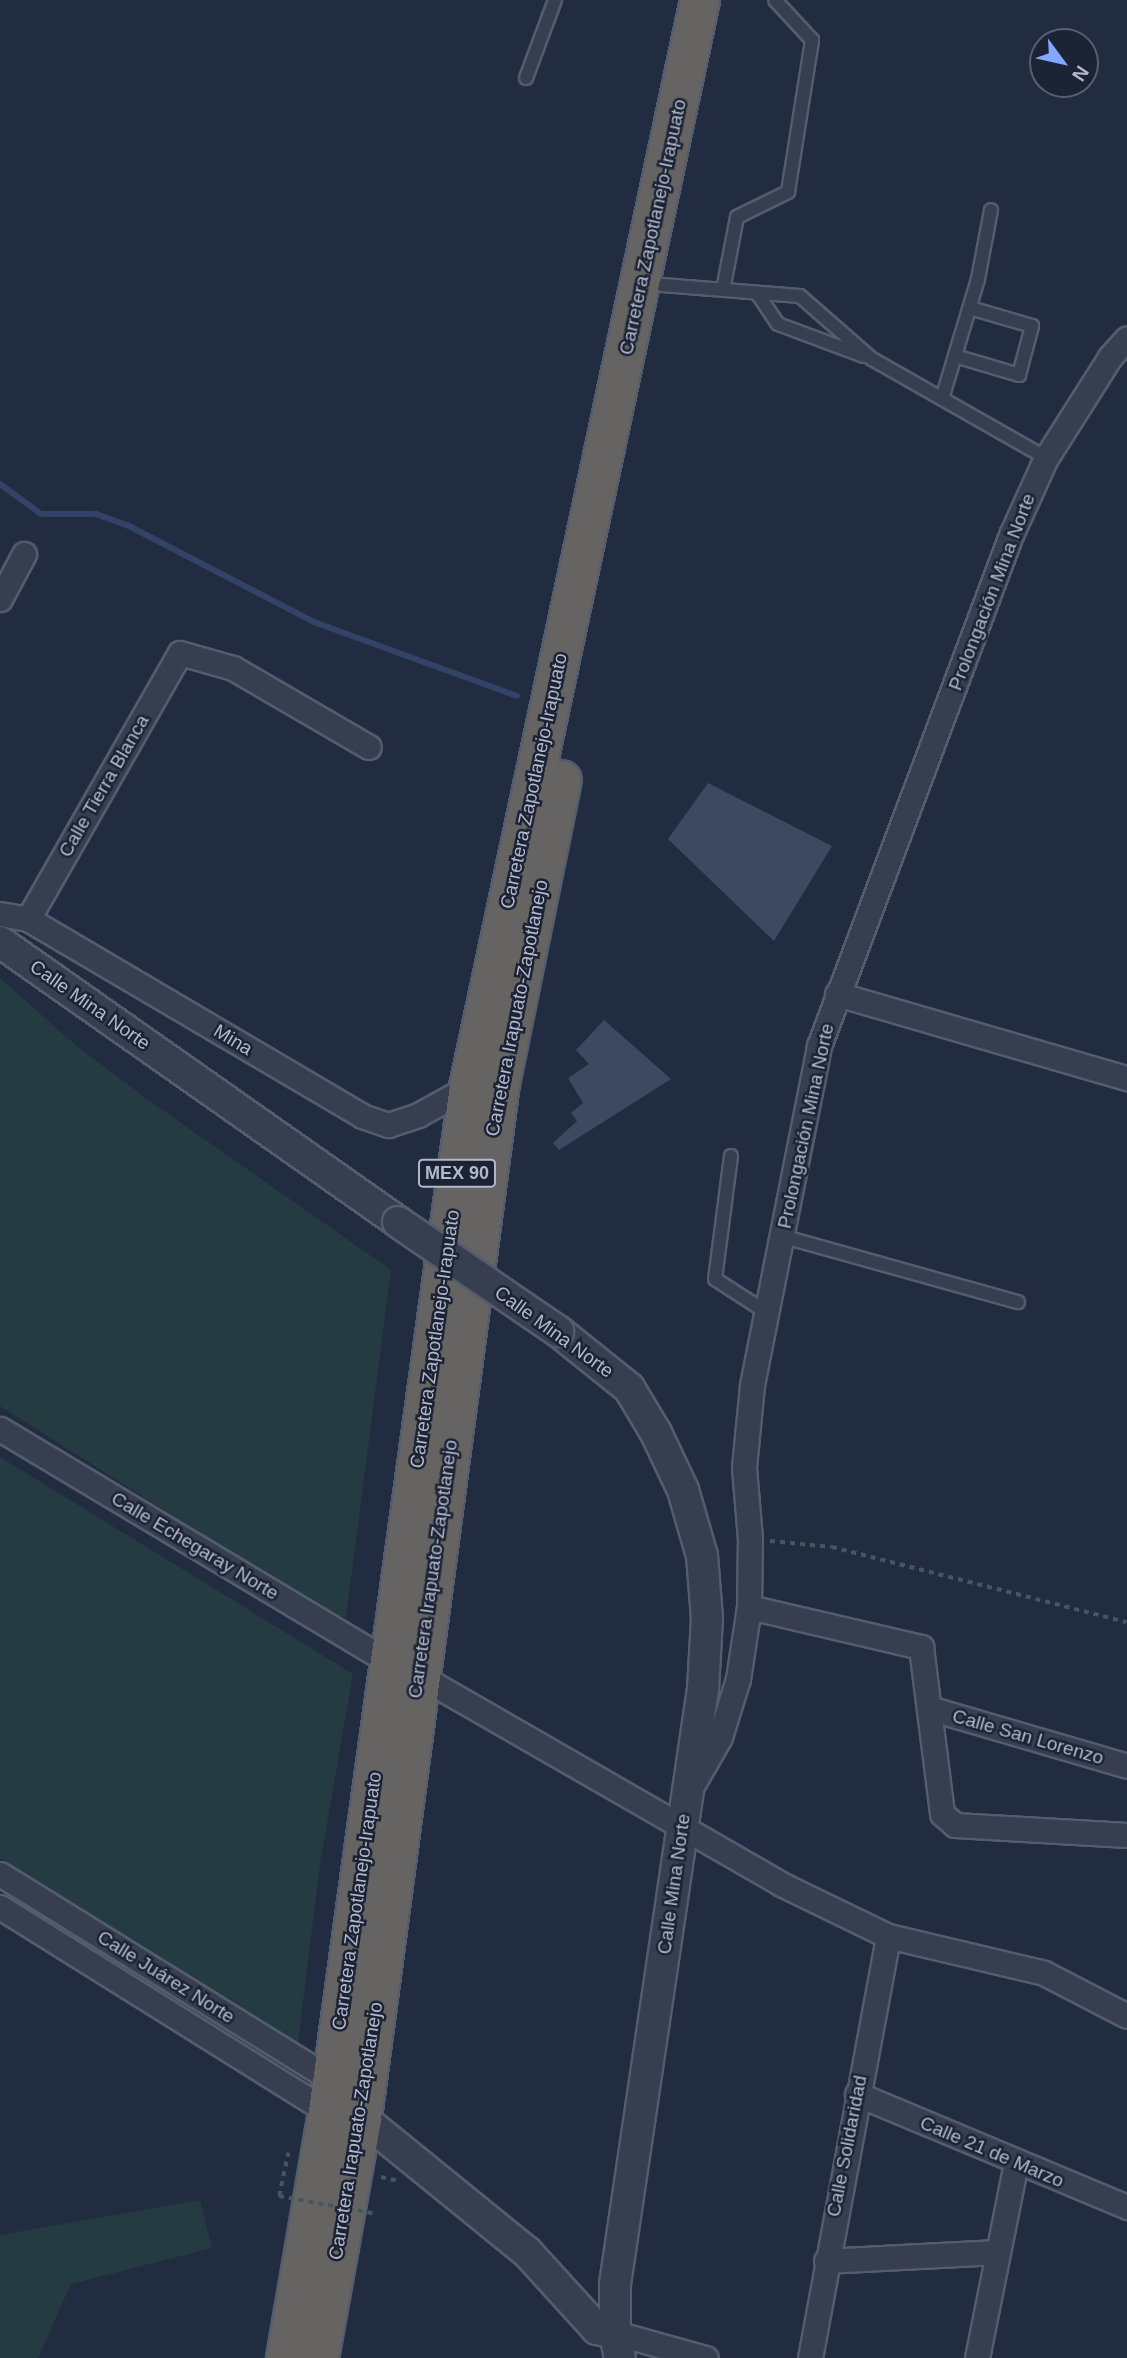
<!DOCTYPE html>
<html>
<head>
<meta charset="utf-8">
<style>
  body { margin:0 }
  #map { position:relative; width:1127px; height:2358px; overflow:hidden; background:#222c40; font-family:Helvetica,sans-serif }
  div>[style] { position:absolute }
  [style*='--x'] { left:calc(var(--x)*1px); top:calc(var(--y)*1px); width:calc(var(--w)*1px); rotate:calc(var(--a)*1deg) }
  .green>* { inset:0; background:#243b41 }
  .stream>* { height:6px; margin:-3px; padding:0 3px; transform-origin:3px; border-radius:3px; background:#334367 }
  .building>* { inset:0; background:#3e4861 }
  .path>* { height:3.5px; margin-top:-1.75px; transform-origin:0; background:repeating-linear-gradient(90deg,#42585e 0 5px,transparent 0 10px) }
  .roads { filter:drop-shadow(2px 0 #545c6e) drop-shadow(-2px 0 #545c6e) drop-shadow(0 2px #545c6e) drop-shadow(0 -2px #545c6e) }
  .service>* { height:12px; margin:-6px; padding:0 6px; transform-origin:6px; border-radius:6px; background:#363e50 }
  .minor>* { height:23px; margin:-11.5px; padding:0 11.5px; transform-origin:11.5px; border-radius:11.5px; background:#363e50 }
  .tertiary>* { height:30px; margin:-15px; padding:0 15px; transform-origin:15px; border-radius:15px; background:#363e50 }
  .trunk>* { height:38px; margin:-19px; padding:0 19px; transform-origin:19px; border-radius:19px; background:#666462 }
  .path-bridge>* { height:3.5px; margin-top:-1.75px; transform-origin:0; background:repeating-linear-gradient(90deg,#42585e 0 5px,transparent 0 10px) }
  .bridges { filter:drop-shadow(2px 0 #545c6e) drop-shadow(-2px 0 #545c6e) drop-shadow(0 2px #545c6e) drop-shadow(0 -2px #545c6e) }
  .tertiary-bridge>* { height:30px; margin:-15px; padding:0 15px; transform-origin:15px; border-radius:15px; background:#363e50 }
  span { translate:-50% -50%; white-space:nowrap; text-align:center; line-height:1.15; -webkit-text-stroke:5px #1b2335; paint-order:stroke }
  .shield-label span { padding:2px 5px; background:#1b2335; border:2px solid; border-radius:5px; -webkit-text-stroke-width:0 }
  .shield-label { font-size:18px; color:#b3b9cb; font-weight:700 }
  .street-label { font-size:19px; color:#b3b9cb }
  .north { position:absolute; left:1029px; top:28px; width:70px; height:70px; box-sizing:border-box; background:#1b2335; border:2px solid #585f71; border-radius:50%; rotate:123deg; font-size:19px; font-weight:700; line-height:28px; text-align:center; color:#b3b9cb }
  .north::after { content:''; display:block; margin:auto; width:24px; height:32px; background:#83a6ff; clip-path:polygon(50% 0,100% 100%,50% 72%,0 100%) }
</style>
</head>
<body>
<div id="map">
  <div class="green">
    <i style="clip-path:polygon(0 978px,73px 1043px,147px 1099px,391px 1270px,346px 1617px,336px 1616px,246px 1562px,0 1406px)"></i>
    <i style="clip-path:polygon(0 1457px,353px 1674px,320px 1864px,298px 2043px,0 1858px)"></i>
    <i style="clip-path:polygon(200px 2200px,212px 2248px,71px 2284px,38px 2358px,0 2358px,0 2235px)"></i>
  </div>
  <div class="stream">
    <i style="--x:0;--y:484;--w:51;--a:36.2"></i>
    <i style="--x:41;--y:514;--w:55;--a:0"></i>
    <i style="--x:96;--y:514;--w:33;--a:20"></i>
    <i style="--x:127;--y:525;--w:211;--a:27.4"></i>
    <i style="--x:314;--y:622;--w:216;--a:20"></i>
  </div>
  <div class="building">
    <i style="clip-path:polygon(708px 783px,832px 846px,774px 941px,668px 839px)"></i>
    <i style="clip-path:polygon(604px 1020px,671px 1079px,559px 1150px,553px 1143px,577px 1121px,571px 1113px,583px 1103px,568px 1078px,589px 1064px,576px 1050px)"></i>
  </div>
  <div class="path">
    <i style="--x:770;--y:1541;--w:62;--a:5.5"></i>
    <i style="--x:832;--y:1547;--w:304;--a:14.3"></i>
    <i style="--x:381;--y:2177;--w:17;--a:13"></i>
    <i style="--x:279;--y:2196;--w:44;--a:-78.2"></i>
  </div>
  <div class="roads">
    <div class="service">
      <i style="--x:526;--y:78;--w:83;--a:-69.6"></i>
      <i style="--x:662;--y:285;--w:138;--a:4.6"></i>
      <i style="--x:800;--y:296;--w:96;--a:41.2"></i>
      <i style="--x:872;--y:359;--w:200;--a:29.6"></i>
      <i style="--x:723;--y:290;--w:74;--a:-79.1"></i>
      <i style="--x:737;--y:217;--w:57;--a:-26.1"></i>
      <i style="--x:788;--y:192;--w:154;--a:-81"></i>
      <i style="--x:812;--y:40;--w:54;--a:-132.8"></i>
      <i style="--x:757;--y:293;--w:37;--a:56"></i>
      <i style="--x:778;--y:324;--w:92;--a:20.4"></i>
      <i style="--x:955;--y:356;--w:67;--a:16.5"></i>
      <i style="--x:1019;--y:375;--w:51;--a:-75.1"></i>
      <i style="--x:1032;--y:326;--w:65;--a:-163.8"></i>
      <i style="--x:942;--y:399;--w:125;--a:-73.3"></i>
      <i style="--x:978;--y:279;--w:70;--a:-79.3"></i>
      <i style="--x:731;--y:1156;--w:124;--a:97.4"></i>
      <i style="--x:715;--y:1279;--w:61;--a:32.9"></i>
      <i style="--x:781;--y:1236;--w:246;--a:15.6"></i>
    </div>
    <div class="minor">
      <i style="--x:0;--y:599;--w:51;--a:-61.9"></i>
      <i style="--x:0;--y:914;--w:28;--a:10"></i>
      <i style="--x:28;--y:919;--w:388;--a:30.5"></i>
      <i style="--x:362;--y:1116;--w:28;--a:19"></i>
      <i style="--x:388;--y:1125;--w:32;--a:-18"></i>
      <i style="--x:418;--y:1115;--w:58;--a:-28.8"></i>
      <i style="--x:28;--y:919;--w:306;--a:-60.3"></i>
      <i style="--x:180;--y:653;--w:55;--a:15.8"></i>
      <i style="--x:233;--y:668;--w:157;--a:30.2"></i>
      <i style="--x:837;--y:994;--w:302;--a:16.2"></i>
      <i style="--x:0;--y:1429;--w:456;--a:30.9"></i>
      <i style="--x:749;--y:1607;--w:177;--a:13.1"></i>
      <i style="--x:921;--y:1647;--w:168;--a:82.8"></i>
      <i style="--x:942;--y:1814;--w:17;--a:40"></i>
      <i style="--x:955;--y:1825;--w:172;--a:3.3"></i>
      <i style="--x:418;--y:1675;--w:421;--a:29.9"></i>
      <i style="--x:783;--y:1885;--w:117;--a:25.9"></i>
      <i style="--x:888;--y:1936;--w:160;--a:13.3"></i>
      <i style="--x:1044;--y:1973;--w:93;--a:27.4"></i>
      <i style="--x:929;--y:1708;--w:206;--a:16.3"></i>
      <i style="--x:693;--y:1784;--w:54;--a:-60.1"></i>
      <i style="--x:720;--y:1737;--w:61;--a:-72.8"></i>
      <i style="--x:738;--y:1679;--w:73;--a:-81.3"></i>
      <i style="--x:749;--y:1607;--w:68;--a:-89.2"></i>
      <i style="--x:750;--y:1539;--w:72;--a:-94.8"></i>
      <i style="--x:744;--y:1467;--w:82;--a:-84.4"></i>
      <i style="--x:752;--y:1385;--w:346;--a:-78.8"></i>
      <i style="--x:819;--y:1046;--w:546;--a:-69.41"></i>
      <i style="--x:1011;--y:535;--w:85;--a:-65.6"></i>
      <i style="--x:1046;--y:458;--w:120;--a:-57.6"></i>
      <i style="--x:1110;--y:357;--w:25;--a:-48"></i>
      <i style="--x:0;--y:1874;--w:391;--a:31.8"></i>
      <i style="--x:0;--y:1907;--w:387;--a:32"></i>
      <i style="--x:857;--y:2094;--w:293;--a:22.7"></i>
      <i style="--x:826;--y:2261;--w:170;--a:-3"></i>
      <i style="--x:615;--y:2333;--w:94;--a:15.4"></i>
      <i style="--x:810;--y:2358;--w:429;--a:-79.5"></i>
      <i style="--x:977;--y:2358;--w:199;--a:-78.7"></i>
    </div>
    <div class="tertiary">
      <i style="--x:0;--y:942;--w:487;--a:35.1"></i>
      <i style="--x:558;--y:1331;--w:91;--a:38.8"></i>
      <i style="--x:629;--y:1388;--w:52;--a:59"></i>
      <i style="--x:656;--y:1433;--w:63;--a:64.7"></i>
      <i style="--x:683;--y:1490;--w:69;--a:73.9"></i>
      <i style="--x:702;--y:1556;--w:62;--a:85.4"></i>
      <i style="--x:707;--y:1618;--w:71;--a:93.2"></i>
      <i style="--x:703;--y:1689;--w:601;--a:98.41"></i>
      <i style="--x:615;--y:2284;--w:49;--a:90"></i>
      <i style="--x:615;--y:2333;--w:25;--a:79"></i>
      <i style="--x:362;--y:2118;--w:213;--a:39.1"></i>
      <i style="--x:527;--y:2252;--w:104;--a:47.7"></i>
      <i style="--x:597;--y:2329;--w:18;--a:13"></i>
    </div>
    <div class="trunk">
      <i style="--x:286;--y:2358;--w:250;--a:-80.3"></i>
      <i style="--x:328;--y:2112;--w:1035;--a:-82.17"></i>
      <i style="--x:469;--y:1087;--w:1111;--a:-78"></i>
      <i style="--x:319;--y:2358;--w:244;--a:-79.8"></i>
      <i style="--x:362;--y:2118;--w:1043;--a:-82.4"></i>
      <i style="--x:500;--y:1084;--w:310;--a:-78.5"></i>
    </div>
  </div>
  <div class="path-bridge">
    <i style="--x:279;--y:2196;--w:96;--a:10.3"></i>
  </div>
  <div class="bridges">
    <div class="tertiary-bridge">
      <i style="--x:398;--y:1222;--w:194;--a:34.3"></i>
    </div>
  </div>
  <div class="shield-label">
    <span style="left:457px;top:1173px">MEX 90</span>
  </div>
  <div class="street-label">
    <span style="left:653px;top:227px;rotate:-78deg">Carretera Zapotlanejo-Irapuato</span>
    <span style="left:992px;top:592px;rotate:-69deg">Prolongación Mina Norte</span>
    <span style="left:534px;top:781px;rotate:-78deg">Carretera Zapotlanejo-Irapuato</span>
    <span style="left:104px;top:786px;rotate:-60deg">Calle Tierra Blanca</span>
    <span style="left:90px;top:1005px;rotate:35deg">Calle Mina Norte</span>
    <span style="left:517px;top:1008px;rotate:-79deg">Carretera Irapuato-Zapotlanejo</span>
    <span style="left:233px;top:1040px;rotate:31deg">Mina</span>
    <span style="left:806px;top:1126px;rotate:-78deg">Prolongación Mina Norte</span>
    <span style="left:554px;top:1332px;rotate:36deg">Calle Mina Norte</span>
    <span style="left:435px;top:1339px;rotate:-82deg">Carretera Zapotlanejo-Irapuato</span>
    <span style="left:195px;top:1546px;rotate:31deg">Calle Echegaray Norte</span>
    <span style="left:433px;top:1569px;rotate:-82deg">Carretera Irapuato-Zapotlanejo</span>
    <span style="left:1028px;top:1737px;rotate:16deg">Calle San Lorenzo</span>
    <span style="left:674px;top:1884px;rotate:-82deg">Calle Mina Norte</span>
    <span style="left:357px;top:1901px;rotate:-82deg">Carretera Zapotlanejo-Irapuato</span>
    <span style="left:166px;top:1977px;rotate:32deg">Calle Juárez Norte</span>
    <span style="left:356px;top:2131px;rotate:-81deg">Carretera Irapuato-Zapotlanejo</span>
    <span style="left:847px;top:2146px;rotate:-79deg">Calle Solidaridad</span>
    <span style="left:992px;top:2152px;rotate:23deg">Calle 21 de Marzo</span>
  </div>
  <div class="north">N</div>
</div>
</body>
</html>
